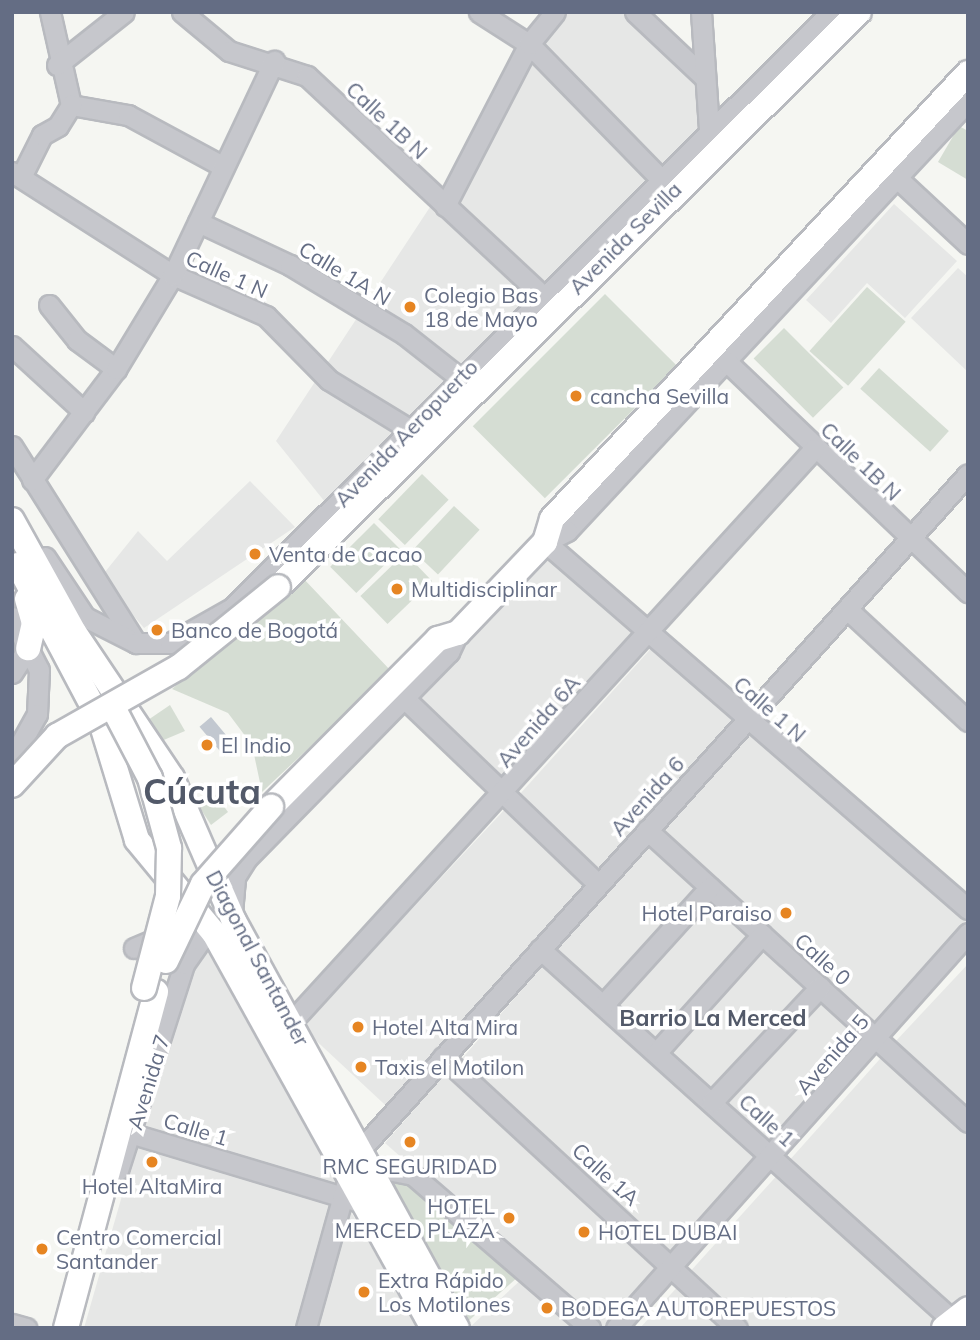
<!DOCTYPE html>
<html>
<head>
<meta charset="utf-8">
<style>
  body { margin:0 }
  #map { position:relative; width:980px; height:1340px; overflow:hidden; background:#f5f6f2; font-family:Mulish,sans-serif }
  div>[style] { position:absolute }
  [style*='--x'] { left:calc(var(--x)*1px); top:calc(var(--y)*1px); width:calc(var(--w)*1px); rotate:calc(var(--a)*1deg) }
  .built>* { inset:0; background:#e6e7e6; transform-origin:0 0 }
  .green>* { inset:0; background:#d5ddd3; transform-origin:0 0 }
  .water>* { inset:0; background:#c2c8d0; transform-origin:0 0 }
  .roads { filter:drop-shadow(2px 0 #b8babf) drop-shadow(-2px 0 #b8babf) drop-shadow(0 2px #b8babf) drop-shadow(0 -2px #b8babf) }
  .minor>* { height:19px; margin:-9.5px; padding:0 9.5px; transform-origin:9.5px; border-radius:9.5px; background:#c6c7cc }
  .major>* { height:24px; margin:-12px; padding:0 12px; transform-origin:12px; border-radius:12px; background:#fff }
  .bridges { filter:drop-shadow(2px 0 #b8babf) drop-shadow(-2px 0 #b8babf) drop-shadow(0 2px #b8babf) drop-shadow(0 -2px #b8babf) }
  .major-bridge>* { height:24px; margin:-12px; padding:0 12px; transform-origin:12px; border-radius:12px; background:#fff }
  .dots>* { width:19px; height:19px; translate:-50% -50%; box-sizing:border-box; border:4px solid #fff; border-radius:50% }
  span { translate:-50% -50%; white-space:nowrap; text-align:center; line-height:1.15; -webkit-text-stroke:7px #fff; paint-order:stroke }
  .street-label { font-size:21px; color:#646d84 }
  .poi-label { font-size:21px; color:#646d84 }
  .left { translate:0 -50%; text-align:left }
  .right { translate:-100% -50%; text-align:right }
  .neighbourhood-label { font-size:23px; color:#525969; font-weight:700 }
  .town-label { font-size:35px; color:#525969; font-weight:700 }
  .frame { position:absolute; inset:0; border:14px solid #646d84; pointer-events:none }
</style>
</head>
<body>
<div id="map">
  <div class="built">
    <i style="clip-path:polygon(565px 12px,626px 12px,703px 89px,704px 127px,325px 502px,276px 441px,536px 46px)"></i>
    <i style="clip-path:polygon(894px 204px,957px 261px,905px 318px,867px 283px,831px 323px,806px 300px)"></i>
    <i style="clip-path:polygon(958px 268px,968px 277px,968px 372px,911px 318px)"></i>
    <i style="clip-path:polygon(250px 481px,295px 527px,144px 628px,101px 577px,138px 531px,167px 561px)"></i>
    <i style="left:553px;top:552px;width:122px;height:202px;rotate:43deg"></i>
    <i style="left:656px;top:643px;width:113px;height:211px;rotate:42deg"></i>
    <i style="clip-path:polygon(752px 730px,968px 920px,968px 933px,878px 1031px,661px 829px)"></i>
    <i style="left:507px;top:807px;width:116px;height:301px;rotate:43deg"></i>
    <i style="left:652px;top:840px;width:297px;height:151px;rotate:42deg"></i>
    <i style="clip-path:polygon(209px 938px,346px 1173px,337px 1187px,142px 1130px,199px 944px)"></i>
    <i style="left:545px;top:963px;width:295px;height:135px;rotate:41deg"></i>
    <i style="clip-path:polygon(968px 964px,968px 1113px,894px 1043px)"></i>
    <i style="clip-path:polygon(887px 1051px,968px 1127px,968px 1295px,950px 1309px,787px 1163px)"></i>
    <i style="clip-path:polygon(450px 1068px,667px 1270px,616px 1328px,595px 1328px,385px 1143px)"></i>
    <i style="clip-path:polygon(138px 1140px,331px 1198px,296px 1328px,84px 1328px)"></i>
    <i style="clip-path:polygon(781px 1171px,942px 1316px,927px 1328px,745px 1328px,688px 1274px)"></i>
    <i style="clip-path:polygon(351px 1212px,418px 1328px,315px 1328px)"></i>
    <i style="clip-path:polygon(524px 1277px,583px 1328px,469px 1328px)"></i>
    <i style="clip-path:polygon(681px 1283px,726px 1328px,640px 1328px)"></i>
  </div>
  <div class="green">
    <i style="clip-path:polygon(959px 126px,968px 131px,968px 180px,938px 162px)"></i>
    <i style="left:867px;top:287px;width:52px;height:86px;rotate:42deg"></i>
    <i style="left:605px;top:294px;width:102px;height:187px;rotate:45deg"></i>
    <i style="left:784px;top:328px;width:84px;height:43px;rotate:45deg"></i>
    <i style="left:879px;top:368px;width:94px;height:28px;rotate:42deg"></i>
    <i style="left:422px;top:474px;width:37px;height:63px;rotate:44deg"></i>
    <i style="left:454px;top:506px;width:35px;height:61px;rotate:43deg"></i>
    <i style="left:374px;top:523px;width:37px;height:62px;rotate:45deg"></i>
    <i style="left:405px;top:553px;width:39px;height:62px;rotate:46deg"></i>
    <i style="clip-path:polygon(302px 577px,391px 671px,262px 792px,252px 745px,228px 713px,172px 689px)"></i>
    <i style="clip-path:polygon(170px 705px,185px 731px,159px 742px,148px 720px)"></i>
    <i style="clip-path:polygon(208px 785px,228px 812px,211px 825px,200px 808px)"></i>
    <i style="clip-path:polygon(380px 1172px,401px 1173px,519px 1276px,465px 1324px)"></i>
  </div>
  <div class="water">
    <i style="left:211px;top:717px;width:39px;height:15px;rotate:50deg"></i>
  </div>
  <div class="roads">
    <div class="minor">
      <i style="--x:50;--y:12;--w:95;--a:77.3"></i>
      <i style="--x:182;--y:12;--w:61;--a:39.7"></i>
      <i style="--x:229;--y:51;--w:82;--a:17.8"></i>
      <i style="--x:307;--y:76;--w:320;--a:43"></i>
      <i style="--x:479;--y:12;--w:59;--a:32.6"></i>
      <i style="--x:529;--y:44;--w:186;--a:45.7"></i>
      <i style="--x:635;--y:12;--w:96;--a:43.3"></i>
      <i style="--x:701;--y:12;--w:116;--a:86.1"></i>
      <i style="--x:57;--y:65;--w:85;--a:-38.3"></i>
      <i style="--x:968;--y:101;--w:588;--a:133"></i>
      <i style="--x:567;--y:531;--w:25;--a:153"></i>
      <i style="--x:545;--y:542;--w:560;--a:40.95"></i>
      <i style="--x:71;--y:105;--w:58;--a:10"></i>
      <i style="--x:128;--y:115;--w:109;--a:28.4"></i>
      <i style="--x:12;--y:172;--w:191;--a:32.6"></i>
      <i style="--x:173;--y:275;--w:102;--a:23.8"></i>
      <i style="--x:266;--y:316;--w:90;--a:45.5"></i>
      <i style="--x:329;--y:380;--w:96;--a:31.4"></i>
      <i style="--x:21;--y:177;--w:47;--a:-63.4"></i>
      <i style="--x:42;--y:135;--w:18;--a:-29"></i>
      <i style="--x:58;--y:126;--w:25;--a:-58"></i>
      <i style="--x:896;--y:177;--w:98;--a:42.9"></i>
      <i style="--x:445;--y:206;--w:182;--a:-62.6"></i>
      <i style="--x:529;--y:44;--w:41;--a:-50.9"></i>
      <i style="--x:198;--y:222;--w:102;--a:25.1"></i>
      <i style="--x:290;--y:265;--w:133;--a:31.2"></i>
      <i style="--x:404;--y:334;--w:71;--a:38.2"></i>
      <i style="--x:49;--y:305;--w:45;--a:51.3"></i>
      <i style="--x:77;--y:340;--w:49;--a:36.6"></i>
      <i style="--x:12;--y:346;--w:98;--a:42.5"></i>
      <i style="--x:726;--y:361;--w:335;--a:43.7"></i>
      <i style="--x:12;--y:446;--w:233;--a:57.8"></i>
      <i style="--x:32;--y:480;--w:139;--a:-52.9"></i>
      <i style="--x:116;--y:369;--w:110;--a:-58.8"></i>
      <i style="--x:173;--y:275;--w:237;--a:-64.7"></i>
      <i style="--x:45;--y:557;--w:72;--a:56.3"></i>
      <i style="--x:85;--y:617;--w:57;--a:27"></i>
      <i style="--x:136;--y:643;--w:34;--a:0"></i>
      <i style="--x:170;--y:643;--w:71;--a:-29.4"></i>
      <i style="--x:232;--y:608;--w:845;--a:-44.86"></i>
      <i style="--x:847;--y:609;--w:165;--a:42.8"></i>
      <i style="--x:12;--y:617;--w:59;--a:63"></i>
      <i style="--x:39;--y:670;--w:44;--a:92.6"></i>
      <i style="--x:37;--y:714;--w:51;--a:119.1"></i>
      <i style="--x:12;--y:673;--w:30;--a:-57"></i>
      <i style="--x:404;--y:698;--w:269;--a:43.8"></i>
      <i style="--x:647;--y:830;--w:434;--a:42.3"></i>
      <i style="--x:232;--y:913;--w:36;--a:-85"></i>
      <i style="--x:235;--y:877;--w:22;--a:-58"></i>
      <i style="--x:247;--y:858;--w:289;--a:-45.6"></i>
      <i style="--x:449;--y:652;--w:21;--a:-65"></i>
      <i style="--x:134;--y:948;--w:36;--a:-23"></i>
      <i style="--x:540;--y:949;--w:566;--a:41.99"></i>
      <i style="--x:603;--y:1005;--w:159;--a:-47.8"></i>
      <i style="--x:292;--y:1021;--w:774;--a:-47.62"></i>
      <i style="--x:656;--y:1053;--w:159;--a:-48.1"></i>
      <i style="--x:443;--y:1057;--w:400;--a:42.7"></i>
      <i style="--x:712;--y:1102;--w:158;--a:-46.8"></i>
      <i style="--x:133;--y:1134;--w:244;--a:16.7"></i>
      <i style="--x:362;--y:1148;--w:906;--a:-48.04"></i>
      <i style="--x:372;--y:1167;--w:42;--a:11"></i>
      <i style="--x:413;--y:1175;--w:234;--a:40.8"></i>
      <i style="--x:118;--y:1170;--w:216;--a:-72.2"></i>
      <i style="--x:184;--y:964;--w:29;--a:-55"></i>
      <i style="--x:201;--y:940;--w:15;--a:-28"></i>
      <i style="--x:12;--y:1324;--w:15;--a:16"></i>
      <i style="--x:306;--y:1328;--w:148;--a:-74.4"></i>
      <i style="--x:616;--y:1328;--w:529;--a:-48.29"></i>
    </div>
    <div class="major">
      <i style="--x:12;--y:520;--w:128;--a:61"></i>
      <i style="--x:74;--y:632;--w:176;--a:56.1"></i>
      <i style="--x:172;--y:778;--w:156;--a:66.6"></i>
      <i style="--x:234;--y:921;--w:464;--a:61.3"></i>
      <i style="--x:18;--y:565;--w:178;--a:62.1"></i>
      <i style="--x:101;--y:722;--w:123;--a:73"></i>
      <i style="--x:137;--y:840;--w:121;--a:50.4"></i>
      <i style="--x:214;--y:933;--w:452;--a:61"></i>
      <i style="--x:278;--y:587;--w:817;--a:-44.7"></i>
      <i style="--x:27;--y:599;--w:25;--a:74"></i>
      <i style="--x:34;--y:623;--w:26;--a:103"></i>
      <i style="--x:271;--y:807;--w:237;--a:-45.2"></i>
      <i style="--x:438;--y:639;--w:21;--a:-17"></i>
      <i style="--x:458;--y:633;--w:126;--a:-46.3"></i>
      <i style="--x:545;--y:542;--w:24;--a:-73"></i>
      <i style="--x:552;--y:519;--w:610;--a:-46.99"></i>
      <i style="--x:66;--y:1328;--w:348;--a:-75"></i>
      <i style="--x:944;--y:1328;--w:31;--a:-38"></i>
    </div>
  </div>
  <div class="bridges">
    <div class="major-bridge">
      <i style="--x:116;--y:713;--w:73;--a:62.4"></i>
      <i style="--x:150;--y:778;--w:73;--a:74.8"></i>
      <i style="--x:169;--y:848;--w:48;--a:91.2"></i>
      <i style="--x:168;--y:896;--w:95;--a:104.6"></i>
      <i style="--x:12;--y:785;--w:67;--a:-47.4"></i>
      <i style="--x:57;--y:736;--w:140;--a:-29.5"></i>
      <i style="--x:179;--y:667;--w:127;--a:-38.9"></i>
      <i style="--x:166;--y:961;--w:85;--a:-64.3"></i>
      <i style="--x:203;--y:884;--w:103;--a:-48.6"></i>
    </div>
  </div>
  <div class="dots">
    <i style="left:410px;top:307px;background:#e68522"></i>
    <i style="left:576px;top:396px;background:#e68522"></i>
    <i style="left:255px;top:554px;background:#e68522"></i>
    <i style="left:397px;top:589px;background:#e68522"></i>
    <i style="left:157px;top:630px;background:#e68522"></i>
    <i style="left:207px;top:745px;background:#e68522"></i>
    <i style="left:786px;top:913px;background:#e68522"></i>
    <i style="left:358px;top:1027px;background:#e68522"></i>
    <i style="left:361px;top:1067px;background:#e68522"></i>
    <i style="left:410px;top:1142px;background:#e68522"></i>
    <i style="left:152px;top:1162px;background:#e68522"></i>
    <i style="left:509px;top:1218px;background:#e68522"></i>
    <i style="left:584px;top:1232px;background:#e68522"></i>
    <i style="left:42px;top:1249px;background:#e68522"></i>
    <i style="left:364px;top:1292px;background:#e68522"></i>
    <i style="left:547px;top:1308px;background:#e68522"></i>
  </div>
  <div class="street-label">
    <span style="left:387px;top:120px;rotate:43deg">Calle 1B N</span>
    <span style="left:625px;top:238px;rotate:-45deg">Avenida Sevilla</span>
    <span style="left:345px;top:273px;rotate:31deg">Calle 1A N</span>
    <span style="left:227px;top:274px;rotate:24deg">Calle 1 N</span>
    <span style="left:406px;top:433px;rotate:-46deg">Avenida Aeropuerto</span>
    <span style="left:861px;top:461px;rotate:44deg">Calle 1B N</span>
    <span style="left:770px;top:709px;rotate:41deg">Calle 1 N</span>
    <span style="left:538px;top:721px;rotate:-49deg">Avenida 6A</span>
    <span style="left:647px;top:796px;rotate:-48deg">Avenida 6</span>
    <span style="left:258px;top:958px;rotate:62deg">Diagonal Santander</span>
    <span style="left:823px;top:959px;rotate:42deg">Calle 0</span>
    <span style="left:832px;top:1054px;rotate:-49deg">Avenida 5</span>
    <span style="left:148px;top:1082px;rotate:-73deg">Avenida 7</span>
    <span style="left:767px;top:1120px;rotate:42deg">Calle 1</span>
    <span style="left:196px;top:1129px;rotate:17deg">Calle 1</span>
    <span style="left:606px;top:1174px;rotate:42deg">Calle 1A</span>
  </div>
  <div class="poi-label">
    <span class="left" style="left:424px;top:307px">Colegio Bas<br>18 de Mayo</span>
    <span class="left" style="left:590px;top:396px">cancha Sevilla</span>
    <span class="left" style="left:269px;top:554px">Venta de Cacao</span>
    <span class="left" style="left:411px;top:589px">Multidisciplinar</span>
    <span class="left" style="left:171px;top:630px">Banco de Bogotá</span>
    <span class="left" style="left:221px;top:745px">El Indio</span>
    <span class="right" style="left:772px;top:913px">Hotel Paraiso</span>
    <span class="left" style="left:372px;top:1027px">Hotel Alta Mira</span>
    <span class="left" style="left:375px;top:1067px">Taxis el Motilon</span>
    <span style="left:410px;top:1166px">RMC SEGURIDAD</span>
    <span style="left:152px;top:1186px">Hotel AltaMira</span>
    <span class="right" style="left:495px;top:1218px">HOTEL<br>MERCED PLAZA</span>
    <span class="left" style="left:598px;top:1232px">HOTEL DUBAI</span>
    <span class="left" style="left:56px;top:1249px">Centro Comercial<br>Santander</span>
    <span class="left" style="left:378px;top:1292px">Extra Rápido<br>Los Motilones</span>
    <span class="left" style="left:561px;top:1308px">BODEGA AUTOREPUESTOS</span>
  </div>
  <div class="neighbourhood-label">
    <span style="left:713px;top:1018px">Barrio La Merced</span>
  </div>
  <div class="town-label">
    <span style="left:202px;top:791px">Cúcuta</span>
  </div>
  <div class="frame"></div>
</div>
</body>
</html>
